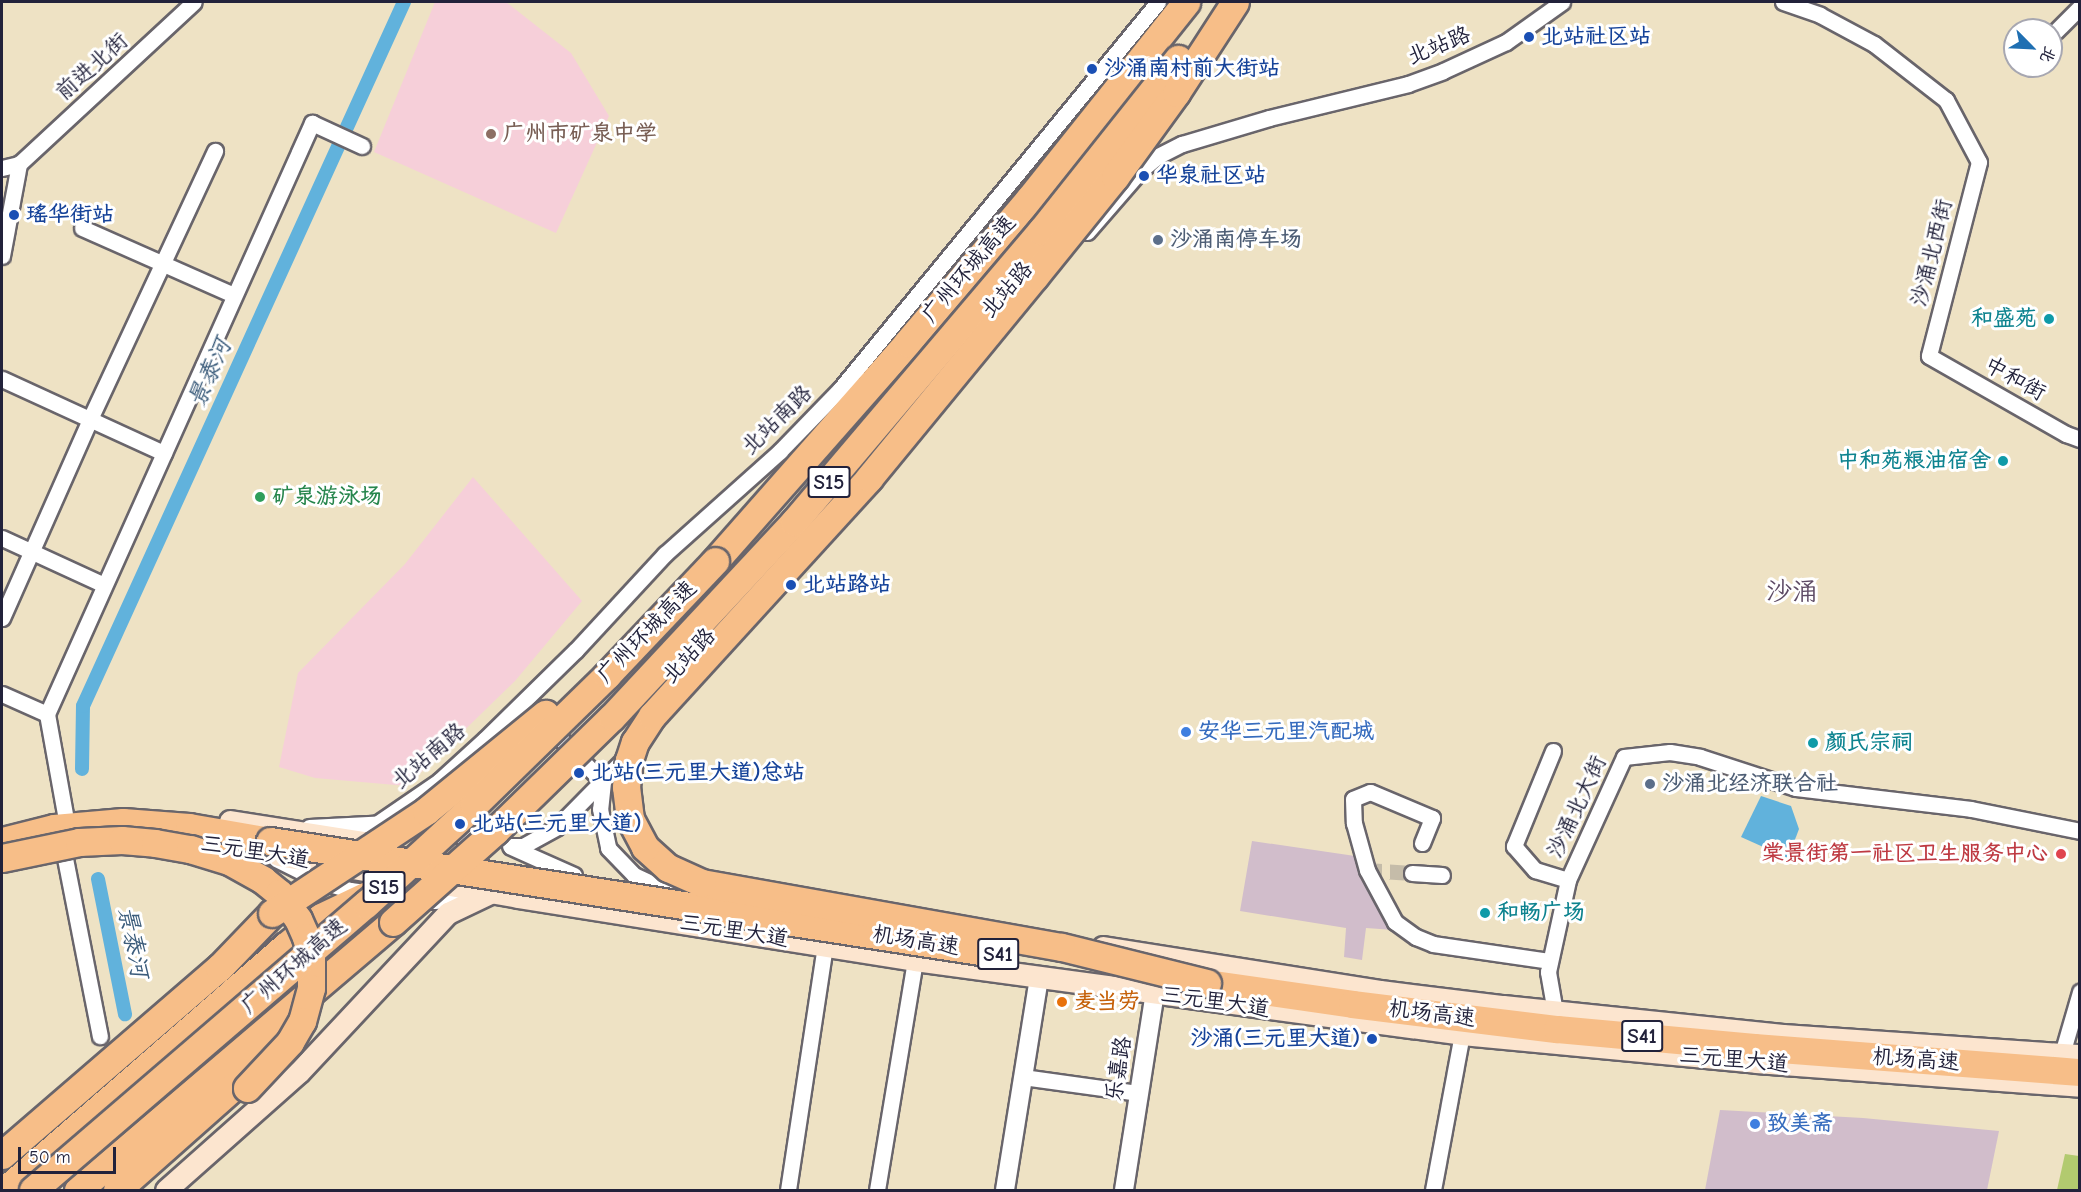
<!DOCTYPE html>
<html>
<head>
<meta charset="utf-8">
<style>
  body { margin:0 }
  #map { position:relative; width:2081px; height:1192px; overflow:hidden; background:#eee2c4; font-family:"Comic Neue","LXGW WenKai TC",sans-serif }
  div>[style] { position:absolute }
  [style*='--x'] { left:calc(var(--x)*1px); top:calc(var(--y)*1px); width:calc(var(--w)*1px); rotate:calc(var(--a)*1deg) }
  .built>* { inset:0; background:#f6cfd9 }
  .industrial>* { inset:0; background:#d1bdcb }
  .green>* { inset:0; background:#b2ca6f }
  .water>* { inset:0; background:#61b2dc }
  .canal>* { height:14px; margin:-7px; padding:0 7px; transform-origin:7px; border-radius:7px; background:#61b2dc }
  .minor-tunnel>* { height:15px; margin-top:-7.5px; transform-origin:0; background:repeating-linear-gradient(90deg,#c5bca9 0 15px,transparent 0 23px) }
  .roads { filter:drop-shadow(2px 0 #69656b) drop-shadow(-2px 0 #69656b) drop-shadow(0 2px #69656b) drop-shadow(0 -2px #69656b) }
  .minor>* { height:15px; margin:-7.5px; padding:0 7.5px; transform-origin:7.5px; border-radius:7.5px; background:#fff }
  .tertiary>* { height:18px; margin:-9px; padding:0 9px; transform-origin:9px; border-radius:9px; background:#fff }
  .secondary>* { height:21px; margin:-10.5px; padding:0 10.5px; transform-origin:10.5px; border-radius:10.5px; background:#fce5cf }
  .motorway>* { height:27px; margin:-13.5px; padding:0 13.5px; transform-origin:13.5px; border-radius:13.5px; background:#f7be88 }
  .bridges { filter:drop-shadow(2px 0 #69656b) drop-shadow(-2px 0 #69656b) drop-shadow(0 2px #69656b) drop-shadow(0 -2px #69656b) }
  .motorway-bridge>* { height:27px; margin:-13.5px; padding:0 13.5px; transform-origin:13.5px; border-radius:13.5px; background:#f7be88 }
  .dots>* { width:16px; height:16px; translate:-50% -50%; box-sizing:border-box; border:3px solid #fff; border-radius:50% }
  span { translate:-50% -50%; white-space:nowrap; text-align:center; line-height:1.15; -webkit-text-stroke:6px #fff; paint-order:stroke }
  .shield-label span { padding:2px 4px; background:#fff; border:2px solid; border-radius:4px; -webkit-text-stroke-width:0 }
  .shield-label { font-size:21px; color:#22223b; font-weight:700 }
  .transit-label { font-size:22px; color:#164399; font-weight:700 }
  .left { translate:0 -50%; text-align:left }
  .right { translate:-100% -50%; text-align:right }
  .street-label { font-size:22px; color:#22223b }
  .education-label { font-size:22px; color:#785e54; font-weight:700 }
  .service-label { font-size:22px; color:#4e5e75; font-weight:700 }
  .culture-label { font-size:22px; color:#0d838f; font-weight:700 }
  .leisure-label { font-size:22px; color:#27864d; font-weight:700 }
  .shop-label { font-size:22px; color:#366cbe; font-weight:700 }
  .health-label { font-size:22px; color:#be3a42; font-weight:700 }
  .food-label { font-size:22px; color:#c56008; font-weight:700 }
  .water-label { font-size:24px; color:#3b5c7b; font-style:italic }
  .quarter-label { font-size:26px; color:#5e4b65 }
  .frame { position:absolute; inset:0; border:3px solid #22223b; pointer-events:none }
  .north { position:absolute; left:2003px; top:18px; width:60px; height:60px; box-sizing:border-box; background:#fff; border:2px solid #a7a7b1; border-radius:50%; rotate:114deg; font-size:16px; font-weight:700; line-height:24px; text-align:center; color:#22223b }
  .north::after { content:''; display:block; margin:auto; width:21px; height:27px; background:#1f6fb2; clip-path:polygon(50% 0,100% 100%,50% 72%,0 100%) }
  .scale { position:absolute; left:18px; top:1147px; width:98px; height:27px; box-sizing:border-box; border:3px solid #22223b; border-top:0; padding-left:8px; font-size:18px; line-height:21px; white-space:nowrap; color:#22223b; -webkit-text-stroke:4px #fff; paint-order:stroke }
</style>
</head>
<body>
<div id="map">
  <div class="built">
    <i style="clip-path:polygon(435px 2px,506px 2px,571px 53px,609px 116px,556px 233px,374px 152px)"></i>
    <i style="clip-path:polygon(473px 477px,582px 601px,515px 681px,407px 786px,315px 778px,279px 767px,298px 673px,405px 564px)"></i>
  </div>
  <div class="industrial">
    <i style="clip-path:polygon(1252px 841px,1355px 856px,1394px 930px,1366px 928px,1362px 960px,1344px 957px,1346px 928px,1240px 911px)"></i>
    <i style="clip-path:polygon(1720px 1110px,1863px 1118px,1999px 1131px,1987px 1190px,1705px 1190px)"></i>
  </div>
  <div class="green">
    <i style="clip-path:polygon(2065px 1154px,2079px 1156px,2079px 1190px,2057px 1190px)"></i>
  </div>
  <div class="water">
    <i style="clip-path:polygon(1761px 796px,1791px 806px,1799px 829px,1788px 858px,1741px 837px)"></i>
  </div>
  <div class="canal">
    <i style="--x:82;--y:769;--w:63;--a:-89.1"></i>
    <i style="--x:83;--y:706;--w:774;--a:-65.49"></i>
    <i style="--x:98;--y:879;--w:138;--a:78.7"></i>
  </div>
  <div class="minor-tunnel">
    <i style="--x:1367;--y:870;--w:45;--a:3.8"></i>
  </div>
  <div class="roads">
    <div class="minor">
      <i style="--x:1783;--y:2;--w:39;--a:19"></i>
      <i style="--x:1820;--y:15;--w:61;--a:28.2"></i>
      <i style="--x:1874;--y:44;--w:91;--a:37.9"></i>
      <i style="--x:1946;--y:100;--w:70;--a:62"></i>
      <i style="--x:1979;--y:162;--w:200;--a:104.5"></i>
      <i style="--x:1929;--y:356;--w:158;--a:29.7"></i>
      <i style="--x:2066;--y:434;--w:15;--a:20"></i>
      <i style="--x:2056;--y:31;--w:34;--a:-45"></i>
      <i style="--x:2;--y:168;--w:17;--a:-13"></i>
      <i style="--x:19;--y:164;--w:238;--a:-42.8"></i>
      <i style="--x:82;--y:228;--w:166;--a:23.8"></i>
      <i style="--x:1087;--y:232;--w:81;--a:-49"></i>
      <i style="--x:1140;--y:171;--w:23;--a:-40"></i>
      <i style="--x:1158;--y:156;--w:27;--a:-27"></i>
      <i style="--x:1182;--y:144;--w:91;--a:-16.6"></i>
      <i style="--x:1269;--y:118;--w:143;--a:-13.7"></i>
      <i style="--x:1408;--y:84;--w:37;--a:-20"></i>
      <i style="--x:1443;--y:71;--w:69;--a:-24.7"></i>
      <i style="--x:1506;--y:42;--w:69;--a:-35.5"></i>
      <i style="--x:2;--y:256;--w:94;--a:-79.5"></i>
      <i style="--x:2;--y:379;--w:178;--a:24.6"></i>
      <i style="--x:2;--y:538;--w:112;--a:24.7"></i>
      <i style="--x:2;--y:618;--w:218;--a:-66.1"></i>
      <i style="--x:90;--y:419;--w:296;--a:-65"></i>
      <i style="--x:2;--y:694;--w:49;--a:24"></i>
      <i style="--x:548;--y:726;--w:78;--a:45.5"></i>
      <i style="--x:1553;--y:751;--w:103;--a:112.3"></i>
      <i style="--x:1514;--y:846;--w:32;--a:49"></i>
      <i style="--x:1535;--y:870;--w:34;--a:17"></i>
      <i style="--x:603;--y:782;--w:27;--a:96"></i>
      <i style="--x:600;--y:809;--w:40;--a:78"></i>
      <i style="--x:608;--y:848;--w:37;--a:46"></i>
      <i style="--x:634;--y:875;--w:35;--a:25"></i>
      <i style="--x:65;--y:814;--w:102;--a:-100.2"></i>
      <i style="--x:47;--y:714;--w:648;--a:-65.85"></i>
      <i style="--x:312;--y:123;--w:55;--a:24.7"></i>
      <i style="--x:378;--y:823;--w:74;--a:-34.5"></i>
      <i style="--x:439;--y:781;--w:62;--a:-42.4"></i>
      <i style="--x:485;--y:739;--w:127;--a:-44.4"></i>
      <i style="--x:576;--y:650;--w:131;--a:-47.2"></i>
      <i style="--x:665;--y:554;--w:154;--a:-41.8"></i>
      <i style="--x:780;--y:451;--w:88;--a:-45.9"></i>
      <i style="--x:841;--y:388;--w:499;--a:-50.6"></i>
      <i style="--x:309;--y:827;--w:79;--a:-2.9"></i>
      <i style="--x:388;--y:823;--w:100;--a:9.7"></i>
      <i style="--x:62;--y:843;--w:197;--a:78.9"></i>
      <i style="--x:1422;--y:843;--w:27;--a:-68"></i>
      <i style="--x:1432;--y:818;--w:67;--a:-157.2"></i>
      <i style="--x:1370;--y:792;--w:18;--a:158"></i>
      <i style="--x:1353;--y:799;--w:24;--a:88"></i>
      <i style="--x:1354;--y:823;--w:49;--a:74.5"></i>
      <i style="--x:1367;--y:870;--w:59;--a:61.7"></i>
      <i style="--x:1395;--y:922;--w:26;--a:36"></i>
      <i style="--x:1416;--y:937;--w:18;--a:22"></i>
      <i style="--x:1433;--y:944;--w:117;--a:8.3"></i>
      <i style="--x:510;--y:846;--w:13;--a:0"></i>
      <i style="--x:523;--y:846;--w:39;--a:-29"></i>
      <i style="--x:557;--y:827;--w:101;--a:-45.4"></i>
      <i style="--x:511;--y:847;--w:69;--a:24"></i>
      <i style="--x:276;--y:859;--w:51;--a:26.6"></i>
      <i style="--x:322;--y:882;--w:29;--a:16"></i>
      <i style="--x:350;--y:890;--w:84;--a:7.5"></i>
      <i style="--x:433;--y:901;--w:34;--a:-3"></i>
      <i style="--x:1412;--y:873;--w:30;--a:4"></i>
      <i style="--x:1555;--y:1012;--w:41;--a:-99.9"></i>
      <i style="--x:1548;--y:972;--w:94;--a:-77.7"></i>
      <i style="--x:1568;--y:880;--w:135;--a:-65.5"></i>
      <i style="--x:1624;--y:757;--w:46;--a:-6.2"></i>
      <i style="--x:1670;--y:752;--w:30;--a:9"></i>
      <i style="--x:1700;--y:757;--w:101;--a:17.9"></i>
      <i style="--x:1796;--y:788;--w:176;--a:6.8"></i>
      <i style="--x:1971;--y:809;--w:111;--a:11.4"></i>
      <i style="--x:2062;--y:1054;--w:65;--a:-73.8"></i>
      <i style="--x:1023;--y:1077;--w:117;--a:7.9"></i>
      <i style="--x:788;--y:1190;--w:247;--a:-81.4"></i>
      <i style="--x:877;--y:1190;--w:233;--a:-80.6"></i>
      <i style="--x:1433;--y:1190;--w:159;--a:-79.5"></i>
    </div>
    <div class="tertiary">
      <i style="--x:1005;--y:1190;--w:215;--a:-80.9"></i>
      <i style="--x:1124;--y:1190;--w:214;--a:-81.1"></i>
    </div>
    <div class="secondary">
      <i style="--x:230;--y:821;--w:134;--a:9"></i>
      <i style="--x:278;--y:855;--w:244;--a:9.9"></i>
      <i style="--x:518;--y:897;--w:402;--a:9"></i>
      <i style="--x:915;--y:960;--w:552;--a:7.7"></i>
      <i style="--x:1462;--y:1034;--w:295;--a:5.4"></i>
      <i style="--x:1756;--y:1062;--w:325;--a:4.2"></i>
      <i style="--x:1103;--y:947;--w:280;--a:9"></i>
      <i style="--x:1380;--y:991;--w:124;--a:7"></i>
      <i style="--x:1503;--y:1006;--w:281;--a:5.9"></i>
      <i style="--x:1783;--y:1035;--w:298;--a:3.9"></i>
      <i style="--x:166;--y:1190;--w:178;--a:-41.6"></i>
      <i style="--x:299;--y:1072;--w:218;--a:-46.9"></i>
      <i style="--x:448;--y:913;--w:47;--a:-25.5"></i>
    </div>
    <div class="motorway">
      <i style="--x:715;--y:561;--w:290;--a:-48.6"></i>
      <i style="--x:907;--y:343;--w:189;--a:-49.7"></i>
      <i style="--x:1029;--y:199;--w:252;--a:-51.4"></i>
      <i style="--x:2;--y:841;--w:54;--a:-14"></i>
      <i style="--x:54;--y:828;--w:69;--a:-5"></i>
      <i style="--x:123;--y:822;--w:66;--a:4.3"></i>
      <i style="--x:189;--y:827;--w:82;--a:9.8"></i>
      <i style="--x:1207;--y:983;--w:147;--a:8.2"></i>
      <i style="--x:1352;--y:1004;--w:207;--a:7"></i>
      <i style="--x:1557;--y:1029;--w:198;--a:5.2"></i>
      <i style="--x:1754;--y:1047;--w:327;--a:4.4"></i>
      <i style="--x:2;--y:1155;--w:286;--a:-40.8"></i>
      <i style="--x:219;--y:968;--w:76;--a:-46.1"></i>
      <i style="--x:5;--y:1190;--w:372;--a:-41"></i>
      <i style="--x:286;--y:946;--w:45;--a:-39.6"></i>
      <i style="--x:321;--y:917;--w:49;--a:-25.5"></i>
      <i style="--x:78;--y:1190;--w:414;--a:-40.4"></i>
      <i style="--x:117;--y:1190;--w:190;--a:-41.6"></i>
    </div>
  </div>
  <div class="bridges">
    <div class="motorway-bridge">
      <i style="--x:270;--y:841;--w:725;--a:8.81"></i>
      <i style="--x:2;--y:858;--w:79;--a:-11.7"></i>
      <i style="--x:79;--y:842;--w:43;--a:-2.7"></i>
      <i style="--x:122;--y:840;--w:33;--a:5"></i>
      <i style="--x:155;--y:843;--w:36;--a:10"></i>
      <i style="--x:190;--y:849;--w:41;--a:17.1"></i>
      <i style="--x:229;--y:861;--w:39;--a:29"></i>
      <i style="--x:263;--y:880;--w:21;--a:39"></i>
      <i style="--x:279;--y:893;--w:32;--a:54"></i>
      <i style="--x:298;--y:919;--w:20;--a:66"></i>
      <i style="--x:306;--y:937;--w:21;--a:76"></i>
      <i style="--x:311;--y:957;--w:31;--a:90"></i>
      <i style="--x:311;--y:988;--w:34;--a:105"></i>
      <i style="--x:302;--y:1021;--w:24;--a:120"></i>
      <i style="--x:290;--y:1042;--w:63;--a:133.1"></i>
      <i style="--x:272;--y:913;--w:185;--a:-33.5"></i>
      <i style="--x:426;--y:811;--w:154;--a:-39.2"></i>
      <i style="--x:393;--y:922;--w:137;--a:-41.7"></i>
      <i style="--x:495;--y:831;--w:163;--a:-44.3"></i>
      <i style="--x:612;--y:717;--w:267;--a:-47"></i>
      <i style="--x:794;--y:522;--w:382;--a:-49.7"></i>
      <i style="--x:1041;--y:231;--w:220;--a:-51.5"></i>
      <i style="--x:1207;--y:983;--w:150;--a:-166.1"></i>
      <i style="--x:1061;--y:947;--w:365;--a:-169.9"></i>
      <i style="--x:702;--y:883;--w:37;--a:-156"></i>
      <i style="--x:668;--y:868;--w:31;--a:-138"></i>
      <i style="--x:645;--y:847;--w:32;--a:-118"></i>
      <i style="--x:630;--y:819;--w:32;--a:-97"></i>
      <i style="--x:626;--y:787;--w:27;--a:-84"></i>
      <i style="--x:629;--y:760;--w:19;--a:-72"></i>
      <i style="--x:635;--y:742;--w:31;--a:-57"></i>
      <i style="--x:652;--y:716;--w:322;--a:-47.6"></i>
      <i style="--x:869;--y:478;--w:261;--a:-50.6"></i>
      <i style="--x:1035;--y:276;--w:127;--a:-51.1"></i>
      <i style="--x:1115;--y:177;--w:104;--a:-54"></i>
      <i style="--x:1176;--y:93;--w:108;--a:-57"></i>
      <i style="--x:33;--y:1190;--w:439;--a:-40.7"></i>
      <i style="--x:366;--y:904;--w:147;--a:-42.5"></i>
      <i style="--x:474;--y:805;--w:186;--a:-44.3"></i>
      <i style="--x:607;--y:675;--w:157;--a:-46.5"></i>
    </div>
  </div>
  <div class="dots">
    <i style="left:1529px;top:37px;background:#1a4fb4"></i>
    <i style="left:1092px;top:69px;background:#1a4fb4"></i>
    <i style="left:491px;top:134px;background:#8d6e63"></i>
    <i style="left:1144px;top:176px;background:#1a4fb4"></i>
    <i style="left:14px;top:215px;background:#1a4fb4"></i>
    <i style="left:1158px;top:240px;background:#5c6f8a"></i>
    <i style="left:2049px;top:319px;background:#0f9aa8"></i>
    <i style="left:2003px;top:461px;background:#0f9aa8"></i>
    <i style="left:260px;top:497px;background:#2e9e5b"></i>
    <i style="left:791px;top:585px;background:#1a4fb4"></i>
    <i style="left:1186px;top:732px;background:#3f7fe0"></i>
    <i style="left:1813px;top:743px;background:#0f9aa8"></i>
    <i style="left:579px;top:773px;background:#1a4fb4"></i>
    <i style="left:1650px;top:784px;background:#5c6f8a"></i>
    <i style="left:460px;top:824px;background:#1a4fb4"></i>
    <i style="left:2061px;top:854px;background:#e0444e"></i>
    <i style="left:1485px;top:913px;background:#0f9aa8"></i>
    <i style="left:1062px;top:1002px;background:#e8710a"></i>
    <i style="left:1372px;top:1039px;background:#1a4fb4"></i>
    <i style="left:1755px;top:1124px;background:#3f7fe0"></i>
  </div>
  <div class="shield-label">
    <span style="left:829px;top:482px">S15</span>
    <span style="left:384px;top:887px">S15</span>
    <span style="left:998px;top:954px">S41</span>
    <span style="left:1642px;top:1036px">S41</span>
  </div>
  <div class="transit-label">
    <span class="left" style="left:1541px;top:37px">北站社区站</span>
    <span class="left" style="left:1104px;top:69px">沙涌南村前大街站</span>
    <span class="left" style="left:1156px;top:176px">华泉社区站</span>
    <span class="left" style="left:26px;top:215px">瑶华街站</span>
    <span class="left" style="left:803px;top:585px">北站路站</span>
    <span class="left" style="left:591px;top:773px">北站(三元里大道)总站</span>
    <span class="left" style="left:472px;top:824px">北站(三元里大道)</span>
    <span class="right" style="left:1360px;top:1039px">沙涌(三元里大道)</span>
  </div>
  <div class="street-label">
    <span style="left:1439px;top:46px;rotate:-22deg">北站路</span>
    <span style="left:92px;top:67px;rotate:-42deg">前进北街</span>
    <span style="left:1932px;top:253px;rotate:-76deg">沙涌北西街</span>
    <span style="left:969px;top:269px;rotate:-50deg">广州环城高速</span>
    <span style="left:1007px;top:290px;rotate:-49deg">北站路</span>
    <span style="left:2015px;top:379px;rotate:29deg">中和街</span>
    <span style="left:777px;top:420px;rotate:-44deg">北站南路</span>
    <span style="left:647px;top:632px;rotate:-46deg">广州环城高速</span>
    <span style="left:689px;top:656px;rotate:-47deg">北站路</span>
    <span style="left:429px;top:756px;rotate:-40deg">北站南路</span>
    <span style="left:1577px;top:807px;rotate:-65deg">沙涌北大街</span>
    <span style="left:255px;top:852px;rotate:9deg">三元里大道</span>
    <span style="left:734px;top:931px;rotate:9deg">三元里大道</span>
    <span style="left:916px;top:941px;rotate:9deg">机场高速</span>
    <span style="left:294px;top:966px;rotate:-41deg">广州环城高速</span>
    <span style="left:1215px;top:1002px;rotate:8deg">三元里大道</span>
    <span style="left:1432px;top:1014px;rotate:7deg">机场高速</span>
    <span style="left:1734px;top:1060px;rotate:5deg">三元里大道</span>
    <span style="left:1916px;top:1060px;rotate:4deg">机场高速</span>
    <span style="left:1119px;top:1069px;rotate:-81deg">乐嘉路</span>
  </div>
  <div class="education-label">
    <span class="left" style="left:503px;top:134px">广州市矿泉中学</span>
  </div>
  <div class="service-label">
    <span class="left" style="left:1170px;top:240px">沙涌南停车场</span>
    <span class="left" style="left:1662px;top:784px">沙涌北经济联合社</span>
  </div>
  <div class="culture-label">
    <span class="right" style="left:2037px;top:319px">和盛苑</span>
    <span class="right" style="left:1991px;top:461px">中和苑粮油宿舍</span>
    <span class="left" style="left:1825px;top:743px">颜氏宗祠</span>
    <span class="left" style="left:1497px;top:913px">和畅广场</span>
  </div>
  <div class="leisure-label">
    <span class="left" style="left:272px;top:497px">矿泉游泳场</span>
  </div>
  <div class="shop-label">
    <span class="left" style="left:1198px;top:732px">安华三元里汽配城</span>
    <span class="left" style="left:1767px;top:1124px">致美斋</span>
  </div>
  <div class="health-label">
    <span class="right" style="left:2048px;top:854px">棠景街第一社区卫生服务中心</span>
  </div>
  <div class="food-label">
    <span class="left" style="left:1074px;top:1002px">麦当劳</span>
  </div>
  <div class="water-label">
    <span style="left:210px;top:373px;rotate:-66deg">景泰河</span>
    <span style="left:133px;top:942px;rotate:79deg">景泰河</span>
  </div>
  <div class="quarter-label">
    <span style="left:1792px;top:593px">沙涌</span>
  </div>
  <div class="frame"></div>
  <div class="north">北</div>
  <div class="scale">50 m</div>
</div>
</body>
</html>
